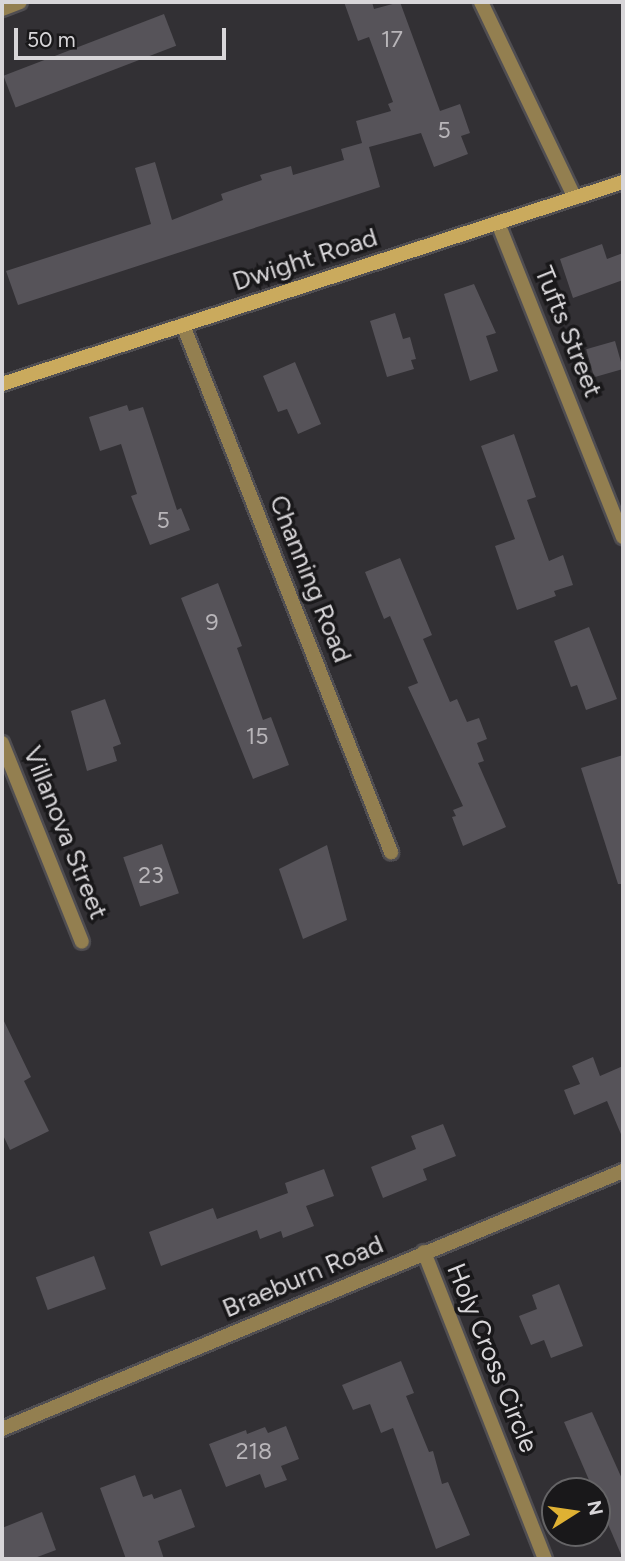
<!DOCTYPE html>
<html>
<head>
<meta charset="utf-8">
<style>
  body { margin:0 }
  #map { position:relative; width:625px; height:1561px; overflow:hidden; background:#323034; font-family:Figtree,sans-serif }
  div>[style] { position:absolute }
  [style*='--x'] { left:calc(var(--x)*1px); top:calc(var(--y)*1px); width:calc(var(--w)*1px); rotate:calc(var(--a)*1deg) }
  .building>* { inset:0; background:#565359; transform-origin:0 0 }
  .roads { filter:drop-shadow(2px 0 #504e52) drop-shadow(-2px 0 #504e52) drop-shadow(0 2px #504e52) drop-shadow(0 -2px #504e52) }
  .minor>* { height:14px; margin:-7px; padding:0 7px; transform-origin:7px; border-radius:7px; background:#937f50 }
  .secondary>* { height:14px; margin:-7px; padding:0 7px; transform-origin:7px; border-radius:7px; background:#caaa5d }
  span { translate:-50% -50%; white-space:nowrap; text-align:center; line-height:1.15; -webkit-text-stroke:7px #19181a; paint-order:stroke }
  .number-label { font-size:23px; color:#b8b5b9 }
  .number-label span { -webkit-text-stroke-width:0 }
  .street-label { font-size:26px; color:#d8d6d9 }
  .frame { position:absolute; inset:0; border:4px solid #d8d6d9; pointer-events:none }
  .north { position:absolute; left:541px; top:1477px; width:70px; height:70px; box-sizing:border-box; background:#19181a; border:2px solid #656466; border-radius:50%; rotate:78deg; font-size:19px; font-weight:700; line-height:28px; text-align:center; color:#d8d6d9 }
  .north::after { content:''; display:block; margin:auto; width:24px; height:32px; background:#dfb133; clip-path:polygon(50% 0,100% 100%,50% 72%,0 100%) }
  .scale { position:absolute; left:14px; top:28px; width:212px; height:32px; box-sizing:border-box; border:4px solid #d8d6d9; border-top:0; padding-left:9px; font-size:21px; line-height:24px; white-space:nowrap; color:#d8d6d9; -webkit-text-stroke:5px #19181a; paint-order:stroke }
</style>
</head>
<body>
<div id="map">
  <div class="building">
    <i style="clip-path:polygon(344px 2px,372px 2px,374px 9px,400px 2px,440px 111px,460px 104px,470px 133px,461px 136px,468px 154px,434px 167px,421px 133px,369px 147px,380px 187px,18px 305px,6px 271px,151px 224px,135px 168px,155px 162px,172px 220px,223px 200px,221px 194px,262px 180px,260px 175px,291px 166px,293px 175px,344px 160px,341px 149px,362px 143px,356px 121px,391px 111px,388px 104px,393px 102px,369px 37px,358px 41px)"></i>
    <i style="left:164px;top:14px;width:34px;height:172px;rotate:69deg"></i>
    <i style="clip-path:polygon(602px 244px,607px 259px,623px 253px,623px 280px,573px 298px,560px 259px)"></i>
    <i style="clip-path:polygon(474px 284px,496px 333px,486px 336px,498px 371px,470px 381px,444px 294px)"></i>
    <i style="clip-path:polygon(395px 313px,403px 339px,410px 337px,416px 359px,411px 360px,414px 369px,387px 377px,370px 321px)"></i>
    <i style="left:615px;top:341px;width:29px;height:30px;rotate:74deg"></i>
    <i style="clip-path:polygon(295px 362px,321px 424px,298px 434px,287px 409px,278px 412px,263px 376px)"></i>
    <i style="clip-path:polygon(127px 405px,129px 411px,143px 407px,177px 510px,181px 508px,190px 530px,150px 545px,131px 496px,137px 494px,121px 444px,100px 451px,89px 417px)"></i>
    <i style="clip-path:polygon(514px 434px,536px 497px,527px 500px,549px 561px,563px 555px,573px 585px,554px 591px,556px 596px,517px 610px,495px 546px,515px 539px,481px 446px)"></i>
    <i style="clip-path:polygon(400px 558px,432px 635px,423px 639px,450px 702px,457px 699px,467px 722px,479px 718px,487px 739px,477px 743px,484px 761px,478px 763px,506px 827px,463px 846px,452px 817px,456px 816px,453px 810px,463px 806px,408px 687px,418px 683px,390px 616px,384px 619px,365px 572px)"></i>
    <i style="clip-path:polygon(218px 583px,242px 646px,237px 648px,263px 720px,271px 717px,289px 765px,253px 779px,181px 598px)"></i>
    <i style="clip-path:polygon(589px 627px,617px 699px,586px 710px,577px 685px,571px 687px,554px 641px)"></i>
    <i style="clip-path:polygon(105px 699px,121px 744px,113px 747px,117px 761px,87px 771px,71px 711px)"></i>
    <i style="clip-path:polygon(623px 755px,623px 884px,618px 884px,581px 768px)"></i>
    <i style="left:162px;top:844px;width:52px;height:41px;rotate:71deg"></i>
    <i style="clip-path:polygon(327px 845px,347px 920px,303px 939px,279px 869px)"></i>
    <i style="clip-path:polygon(2px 1017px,31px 1077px,24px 1081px,49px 1131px,10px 1150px,2px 1133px)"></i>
    <i style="clip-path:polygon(593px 1057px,600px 1076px,623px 1066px,623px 1139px,607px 1101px,574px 1115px,564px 1090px,580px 1084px,572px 1066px)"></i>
    <i style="clip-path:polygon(443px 1124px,456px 1156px,423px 1169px,427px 1180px,383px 1198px,371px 1167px,416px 1149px,411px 1136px)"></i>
    <i style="clip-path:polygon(324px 1169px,334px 1196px,306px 1206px,314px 1226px,283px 1238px,281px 1231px,260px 1239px,257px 1230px,161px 1266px,149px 1232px,213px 1208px,217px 1219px,288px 1193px,285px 1183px)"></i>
    <i style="left:94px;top:1256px;width:35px;height:62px;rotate:70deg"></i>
    <i style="clip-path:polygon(559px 1284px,583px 1346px,551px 1358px,544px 1340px,531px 1345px,519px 1316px,537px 1309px,532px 1295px)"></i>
    <i style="clip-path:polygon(401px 1361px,414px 1393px,406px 1396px,429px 1452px,433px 1451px,442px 1484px,448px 1482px,470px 1535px,436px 1549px,393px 1428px,381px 1433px,370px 1404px,353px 1410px,342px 1385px)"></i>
    <i style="clip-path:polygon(592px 1412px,623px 1481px,623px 1559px,564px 1422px)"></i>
    <i style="clip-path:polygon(286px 1426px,299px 1459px,281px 1466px,287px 1480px,265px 1488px,260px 1474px,226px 1487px,209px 1444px,246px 1430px,247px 1434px,265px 1427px,268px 1433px)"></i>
    <i style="clip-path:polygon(135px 1475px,143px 1497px,152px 1494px,154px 1499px,181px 1489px,195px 1527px,158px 1541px,164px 1559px,126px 1559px,100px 1488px)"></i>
    <i style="clip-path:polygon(42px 1512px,56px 1550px,32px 1559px,2px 1559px,2px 1528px)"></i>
  </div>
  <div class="roads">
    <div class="minor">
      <i style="--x:481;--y:2;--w:217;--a:64.4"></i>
      <i style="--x:2;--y:9;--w:19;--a:-21"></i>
      <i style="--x:498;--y:223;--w:338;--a:68.3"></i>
      <i style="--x:183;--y:325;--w:567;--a:68.46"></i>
      <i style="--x:2;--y:743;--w:214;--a:68.1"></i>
      <i style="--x:424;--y:1252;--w:330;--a:68.5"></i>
      <i style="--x:2;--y:1429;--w:672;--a:-22.56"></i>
    </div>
    <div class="secondary">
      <i style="--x:2;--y:384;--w:653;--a:-18.02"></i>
    </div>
  </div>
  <div class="number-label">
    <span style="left:392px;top:39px">17</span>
    <span style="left:444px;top:130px">5</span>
    <span style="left:163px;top:520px">5</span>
    <span style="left:212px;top:622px">9</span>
    <span style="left:257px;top:736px">15</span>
    <span style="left:151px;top:875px">23</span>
    <span style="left:254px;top:1451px">218</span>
  </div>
  <div class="street-label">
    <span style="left:305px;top:260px;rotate:-18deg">Dwight Road</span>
    <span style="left:568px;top:332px;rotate:68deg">Tufts Street</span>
    <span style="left:310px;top:579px;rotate:68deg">Channing Road</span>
    <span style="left:65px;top:833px;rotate:68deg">Villanova Street</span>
    <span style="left:303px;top:1277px;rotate:-23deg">Braeburn Road</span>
    <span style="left:492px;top:1358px;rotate:68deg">Holy Cross Circle</span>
  </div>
  <div class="frame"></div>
  <div class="north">N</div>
  <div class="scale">50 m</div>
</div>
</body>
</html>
